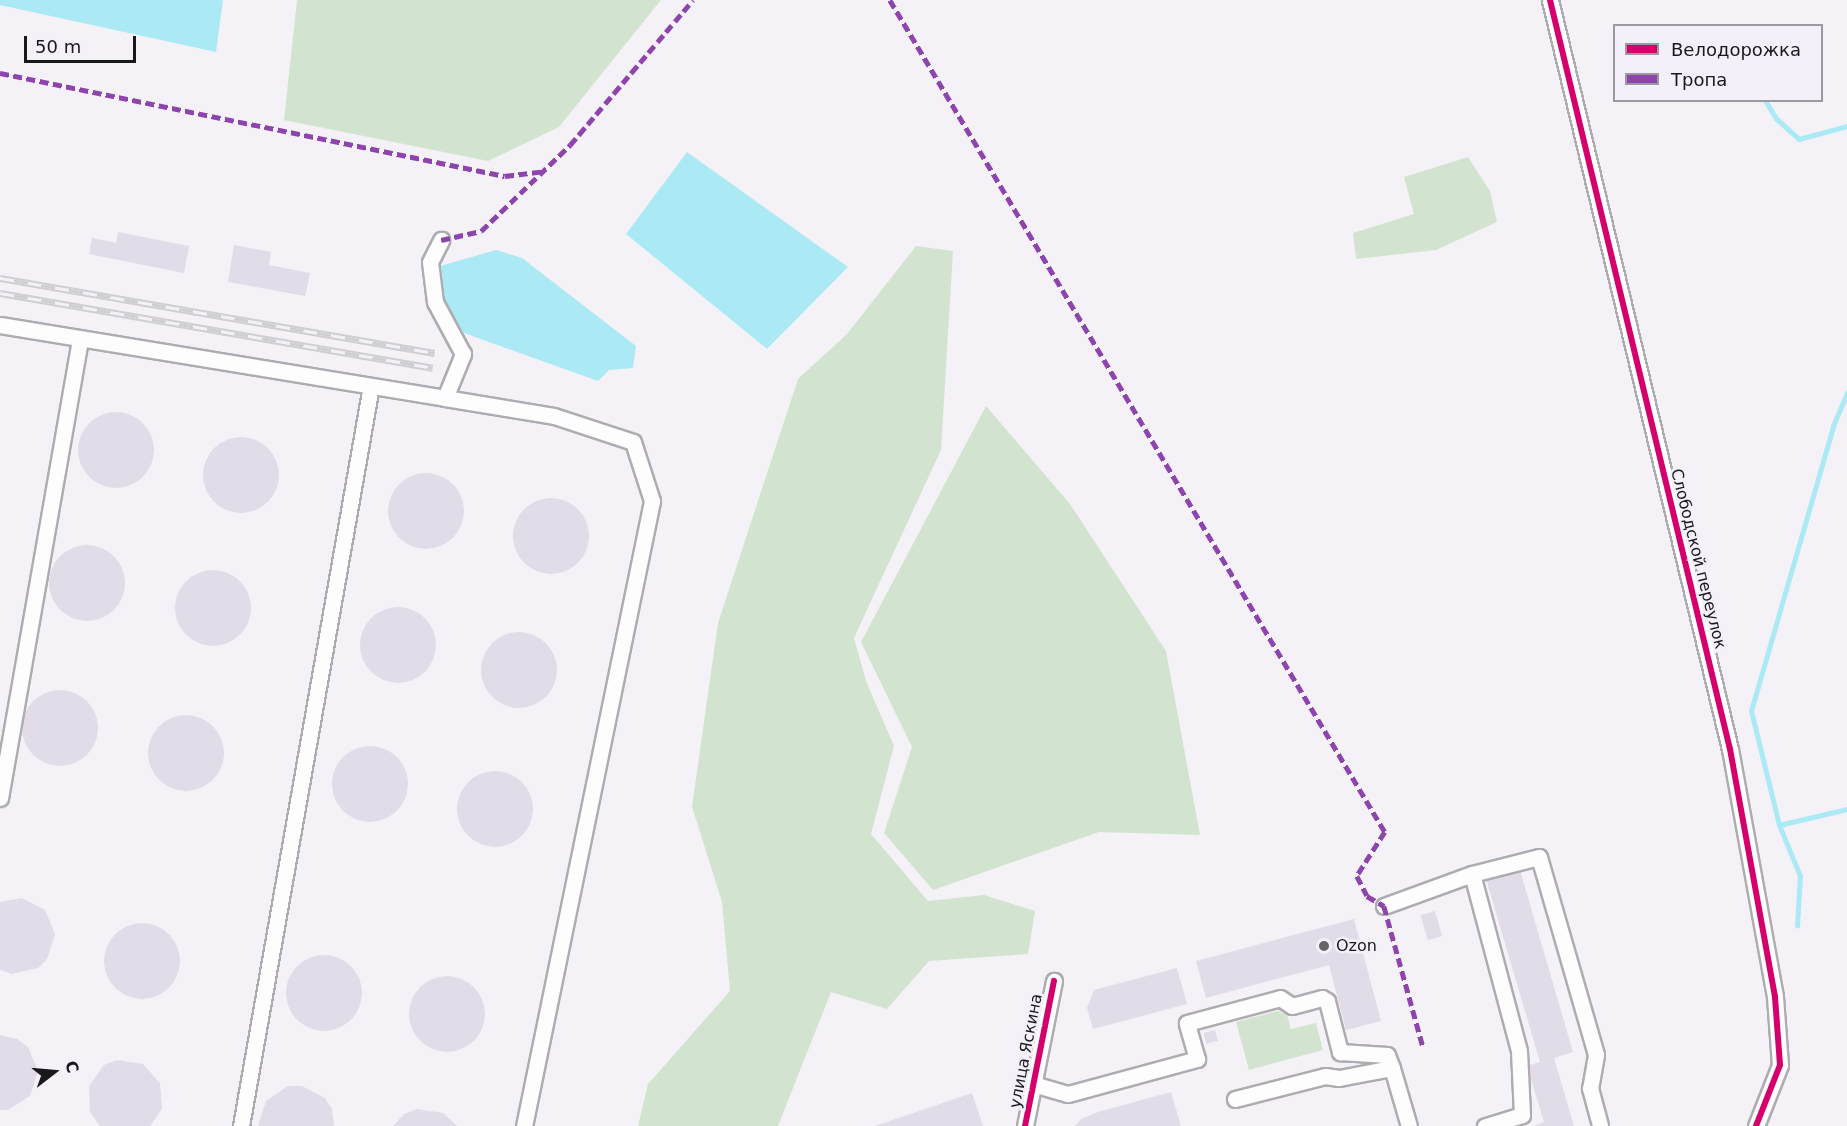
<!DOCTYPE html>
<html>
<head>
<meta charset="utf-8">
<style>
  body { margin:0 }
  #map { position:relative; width:1847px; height:1126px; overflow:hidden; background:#f4f2f7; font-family:"DejaVu Sans",sans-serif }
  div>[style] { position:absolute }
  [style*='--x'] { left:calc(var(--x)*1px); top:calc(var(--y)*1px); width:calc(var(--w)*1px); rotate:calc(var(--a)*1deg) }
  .green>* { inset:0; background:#d2e4cf }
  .water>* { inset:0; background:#abeaf5 }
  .stream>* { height:4.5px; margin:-2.25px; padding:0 2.25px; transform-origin:2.25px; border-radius:2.25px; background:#abeaf5 }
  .building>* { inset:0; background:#e1dce7; transform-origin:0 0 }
  .round { border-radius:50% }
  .roads { filter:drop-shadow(2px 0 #aeacb0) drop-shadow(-2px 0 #aeacb0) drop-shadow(0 2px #aeacb0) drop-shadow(0 -2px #aeacb0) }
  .minor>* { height:15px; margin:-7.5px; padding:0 7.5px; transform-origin:7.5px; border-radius:7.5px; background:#fdfdfe }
  .rail>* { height:7px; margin-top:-3.5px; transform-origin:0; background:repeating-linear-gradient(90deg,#f4f0f9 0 14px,#cfced0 0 28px); box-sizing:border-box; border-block:2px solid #cfced0 }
  .quiet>* { height:4.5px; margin-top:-2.25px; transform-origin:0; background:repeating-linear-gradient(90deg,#8e44ad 0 9px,transparent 0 13.5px) }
  .cycleway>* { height:6px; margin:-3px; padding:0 3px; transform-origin:3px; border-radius:3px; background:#d6006c }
  .dots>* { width:16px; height:16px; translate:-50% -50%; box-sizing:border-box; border:3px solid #f4f0f9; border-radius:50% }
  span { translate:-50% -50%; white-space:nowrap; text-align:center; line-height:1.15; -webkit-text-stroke:5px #f4f0f9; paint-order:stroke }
  .street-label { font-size:16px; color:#19181b }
  .poi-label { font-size:16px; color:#19181b }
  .left { translate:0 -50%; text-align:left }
  .legend { position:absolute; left:1613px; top:24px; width:210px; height:78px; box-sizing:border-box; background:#f4f0f9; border:2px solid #9c9aa0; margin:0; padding:8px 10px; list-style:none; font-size:18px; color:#19181b }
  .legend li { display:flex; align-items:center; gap:12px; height:30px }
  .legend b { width:30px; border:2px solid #9c9aa0 }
  .north { position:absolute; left:24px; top:1042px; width:60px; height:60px; -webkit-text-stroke:4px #f4f0f9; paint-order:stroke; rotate:74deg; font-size:16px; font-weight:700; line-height:24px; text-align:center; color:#19181b }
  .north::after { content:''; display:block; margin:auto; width:21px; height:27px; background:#19181b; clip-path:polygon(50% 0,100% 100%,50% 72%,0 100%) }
  .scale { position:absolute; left:24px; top:36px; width:112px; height:27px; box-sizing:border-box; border:3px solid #19181b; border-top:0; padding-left:8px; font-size:18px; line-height:21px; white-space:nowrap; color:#19181b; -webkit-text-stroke:4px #f4f0f9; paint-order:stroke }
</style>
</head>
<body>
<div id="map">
  <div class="green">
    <i style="clip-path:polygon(297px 0,661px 0,559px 127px,488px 161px,284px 120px)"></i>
    <i style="clip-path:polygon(1468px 157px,1490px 191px,1497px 222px,1436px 250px,1356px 259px,1353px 233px,1414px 214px,1404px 177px)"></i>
    <i style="clip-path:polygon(916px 246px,953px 251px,941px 450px,854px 638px,866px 681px,894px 746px,871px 834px,928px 901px,984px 895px,1035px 911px,1028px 954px,929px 961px,887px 1009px,831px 992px,778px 1126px,638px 1126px,648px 1084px,730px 991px,722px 902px,692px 807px,718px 623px,798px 379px,847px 334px)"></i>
    <i style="clip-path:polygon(986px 406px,1070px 504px,1166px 651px,1200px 835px,1099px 832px,933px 890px,884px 833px,912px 747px,861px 642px)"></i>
    <i style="clip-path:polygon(1278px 1011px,1287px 1015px,1291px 1029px,1316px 1023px,1323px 1050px,1249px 1070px,1236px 1022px)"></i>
  </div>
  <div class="water">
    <i style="clip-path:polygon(0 0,223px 0,216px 52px,0 5px)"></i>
    <i style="clip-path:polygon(687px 152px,848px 267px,767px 349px,626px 234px)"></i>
    <i style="clip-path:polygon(496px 250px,522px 258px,636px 346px,633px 368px,609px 370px,598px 381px,464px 333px,441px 299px,440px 266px)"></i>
  </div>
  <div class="stream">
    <i style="--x:1700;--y:100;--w:8;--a:0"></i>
    <i style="--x:1765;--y:100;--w:22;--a:58"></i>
    <i style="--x:1777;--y:119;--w:30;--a:42"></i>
    <i style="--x:1799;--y:139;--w:50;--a:-15.2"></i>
    <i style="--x:1779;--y:825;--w:70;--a:-13.2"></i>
    <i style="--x:1797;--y:926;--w:50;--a:-86.6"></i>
    <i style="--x:1800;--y:876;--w:55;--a:-112.4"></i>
    <i style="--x:1779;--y:825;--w:117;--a:-103.8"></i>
    <i style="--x:1751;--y:711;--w:297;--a:-73.9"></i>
    <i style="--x:1833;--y:426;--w:36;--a:-67"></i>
  </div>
  <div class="building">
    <i style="clip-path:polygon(118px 232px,189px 246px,184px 273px,89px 254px,92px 238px,116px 243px)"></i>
    <i style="clip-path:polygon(234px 245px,271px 252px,269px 265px,310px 273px,305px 296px,228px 282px)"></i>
    <i class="round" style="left:78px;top:412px;width:76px;height:76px"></i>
    <i class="round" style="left:203px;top:437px;width:76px;height:76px"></i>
    <i class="round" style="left:388px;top:473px;width:76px;height:76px"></i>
    <i class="round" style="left:513px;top:498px;width:76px;height:76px"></i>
    <i class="round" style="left:49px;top:545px;width:76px;height:76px"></i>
    <i class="round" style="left:175px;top:570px;width:76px;height:76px"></i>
    <i class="round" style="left:360px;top:607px;width:76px;height:76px"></i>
    <i class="round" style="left:481px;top:632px;width:76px;height:76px"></i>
    <i class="round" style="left:22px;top:690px;width:76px;height:76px"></i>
    <i class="round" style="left:148px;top:715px;width:76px;height:76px"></i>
    <i class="round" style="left:332px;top:746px;width:76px;height:76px"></i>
    <i class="round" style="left:457px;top:771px;width:76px;height:76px"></i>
    <i style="clip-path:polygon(1520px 870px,1573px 1052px,1554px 1058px,1574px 1126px,1534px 1126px,1544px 1122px,1527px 1066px,1540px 1062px,1486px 879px)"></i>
    <i style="clip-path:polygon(22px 898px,45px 910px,55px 934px,47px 959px,38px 968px,12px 974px,0 970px,0 902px)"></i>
    <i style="left:1435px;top:911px;width:26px;height:15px;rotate:74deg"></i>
    <i style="clip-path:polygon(1354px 919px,1381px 1021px,1346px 1030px,1329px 965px,1206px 998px,1196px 961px)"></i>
    <i class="round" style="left:104px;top:923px;width:76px;height:76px"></i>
    <i class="round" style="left:286px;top:955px;width:76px;height:76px"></i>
    <i style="clip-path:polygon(1177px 968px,1187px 1004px,1093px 1029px,1087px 1008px,1094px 990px)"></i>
    <i class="round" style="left:409px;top:976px;width:76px;height:76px"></i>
    <i style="left:1215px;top:1030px;width:11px;height:12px;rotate:75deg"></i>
    <i style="clip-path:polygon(0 1035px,17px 1039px,28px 1047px,38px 1071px,30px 1096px,8px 1110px,0 1110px)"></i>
    <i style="clip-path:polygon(117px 1060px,143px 1064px,160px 1083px,162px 1109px,150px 1126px,100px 1126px,90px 1112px,89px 1086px,104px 1065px)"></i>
    <i style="clip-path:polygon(288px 1086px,302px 1086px,325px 1098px,332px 1109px,334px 1126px,258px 1126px,266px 1101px)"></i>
    <i style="clip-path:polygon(1171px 1092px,1181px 1126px,1075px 1126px,1081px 1119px,1098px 1112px)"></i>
    <i style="clip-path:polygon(972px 1093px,983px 1126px,875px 1126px)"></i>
    <i style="clip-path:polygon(417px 1109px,443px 1113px,457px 1126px,393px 1126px,404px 1114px)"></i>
  </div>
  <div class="roads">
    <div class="minor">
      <i style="--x:1550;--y:0;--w:770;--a:76.49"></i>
      <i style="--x:1730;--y:749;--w:252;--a:79.7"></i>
      <i style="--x:1775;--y:997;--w:68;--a:85.8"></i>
      <i style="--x:1780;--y:1065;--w:66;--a:111.5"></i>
      <i style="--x:0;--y:325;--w:451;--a:9.3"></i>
      <i style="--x:445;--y:398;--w:48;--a:-67.8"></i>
      <i style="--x:463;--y:354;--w:59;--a:-118.3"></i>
      <i style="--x:435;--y:302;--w:40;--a:-97.1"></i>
      <i style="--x:430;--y:262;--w:25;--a:-63"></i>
      <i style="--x:445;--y:398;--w:110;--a:9.4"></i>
      <i style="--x:554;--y:416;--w:83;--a:18.2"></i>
      <i style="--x:633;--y:442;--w:62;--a:72.1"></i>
      <i style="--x:652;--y:501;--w:638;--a:101.57"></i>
      <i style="--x:0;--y:798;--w:466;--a:-80.1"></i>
      <i style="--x:1472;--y:874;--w:69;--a:-14.2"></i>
      <i style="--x:1539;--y:857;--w:206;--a:73.9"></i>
      <i style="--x:1596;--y:1055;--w:34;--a:100"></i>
      <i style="--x:1590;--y:1088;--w:39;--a:75"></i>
      <i style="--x:1384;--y:906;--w:94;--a:-20"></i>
      <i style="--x:1472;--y:874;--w:183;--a:75.1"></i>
      <i style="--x:1519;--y:1051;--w:64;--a:87.3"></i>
      <i style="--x:1522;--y:1115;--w:39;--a:163"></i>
      <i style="--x:1033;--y:1084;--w:36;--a:16"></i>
      <i style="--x:1068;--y:1094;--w:134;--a:-15.2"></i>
      <i style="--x:1197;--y:1059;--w:37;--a:-106"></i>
      <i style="--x:1187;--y:1023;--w:96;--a:-15"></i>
      <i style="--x:1280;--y:998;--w:14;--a:34"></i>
      <i style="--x:1292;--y:1006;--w:31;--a:-15"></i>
      <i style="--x:1322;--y:998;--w:6;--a:31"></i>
      <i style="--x:1327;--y:1001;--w:53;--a:75.7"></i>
      <i style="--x:1340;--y:1052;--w:47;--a:3.7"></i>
      <i style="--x:1387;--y:1055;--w:14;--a:69"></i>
      <i style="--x:1235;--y:1099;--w:93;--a:-14.3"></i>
      <i style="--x:1325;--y:1076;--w:14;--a:8"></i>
      <i style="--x:1339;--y:1078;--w:54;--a:-10.7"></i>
      <i style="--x:1392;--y:1068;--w:60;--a:73.7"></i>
      <i style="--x:241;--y:1126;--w:751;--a:-80.04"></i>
      <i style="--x:1025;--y:1126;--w:148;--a:-78.7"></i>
    </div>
  </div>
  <div class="rail">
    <i style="--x:0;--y:278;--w:441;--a:9.8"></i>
    <i style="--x:0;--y:293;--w:439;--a:9.8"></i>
  </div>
  <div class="quiet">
    <i style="--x:890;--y:0;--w:968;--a:59.25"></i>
    <i style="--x:1385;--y:832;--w:52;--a:122.5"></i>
    <i style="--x:1357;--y:876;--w:22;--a:63"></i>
    <i style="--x:1367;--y:896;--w:20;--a:30"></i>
    <i style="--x:1384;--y:906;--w:146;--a:74.5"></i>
    <i style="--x:0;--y:73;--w:515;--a:11.53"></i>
    <i style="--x:505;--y:176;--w:38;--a:-7"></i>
    <i style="--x:441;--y:240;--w:41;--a:-12.7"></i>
    <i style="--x:481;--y:231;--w:124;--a:-44"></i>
    <i style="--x:570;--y:145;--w:190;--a:-49.7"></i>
  </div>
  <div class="cycleway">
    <i style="--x:1550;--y:0;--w:770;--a:76.49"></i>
    <i style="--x:1730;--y:749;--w:252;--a:79.7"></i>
    <i style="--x:1775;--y:997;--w:68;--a:85.8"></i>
    <i style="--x:1780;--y:1065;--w:66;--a:111.5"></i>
    <i style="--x:1025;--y:1126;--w:148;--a:-78.7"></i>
  </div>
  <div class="dots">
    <i style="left:1324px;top:946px;background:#666468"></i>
  </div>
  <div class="street-label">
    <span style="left:1698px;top:559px;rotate:76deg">Слободской переулок</span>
    <span style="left:1026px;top:1051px;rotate:-79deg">улица Яскина</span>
  </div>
  <div class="poi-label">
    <span class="left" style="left:1336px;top:946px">Ozon</span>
  </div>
  <ul class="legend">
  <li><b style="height:8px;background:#d6006c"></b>Велодорожка</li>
  <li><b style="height:8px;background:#8e44ad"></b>Тропа</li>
  </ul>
  <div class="north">С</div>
  <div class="scale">50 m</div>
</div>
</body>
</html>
